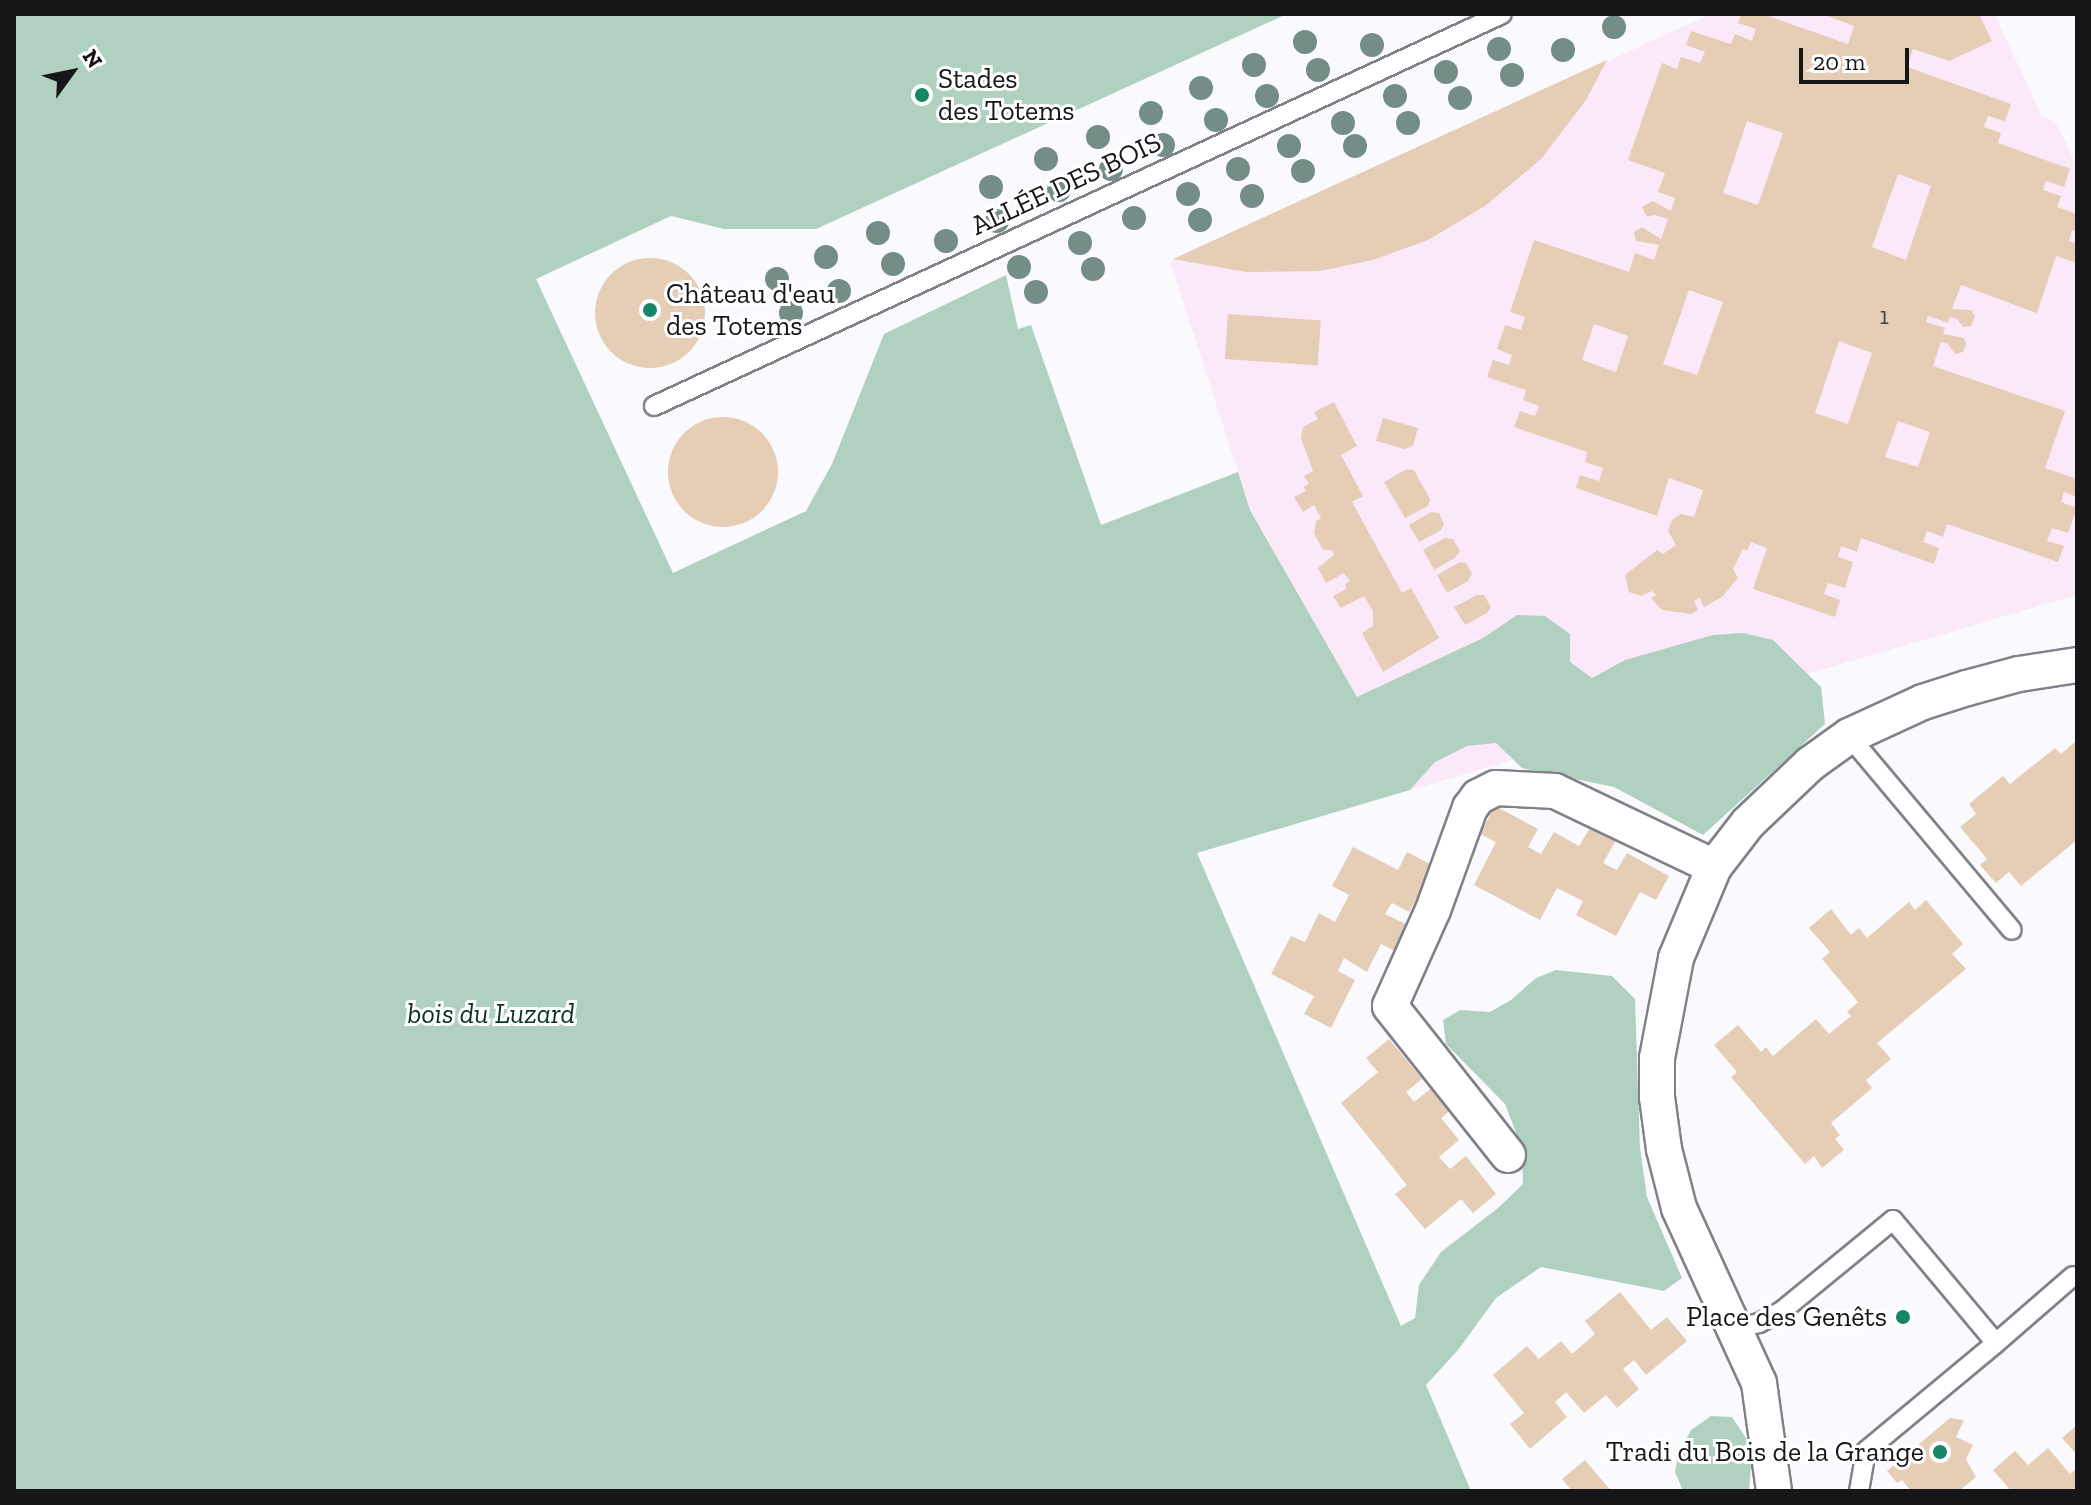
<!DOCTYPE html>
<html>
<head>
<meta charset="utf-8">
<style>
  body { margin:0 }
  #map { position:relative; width:2091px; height:1505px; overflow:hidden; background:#f9f9fe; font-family:"Zilla Slab",serif }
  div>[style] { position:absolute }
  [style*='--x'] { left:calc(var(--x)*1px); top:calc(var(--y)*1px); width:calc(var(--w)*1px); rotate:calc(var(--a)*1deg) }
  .education>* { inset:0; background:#fbe9fa }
  .green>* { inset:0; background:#b1d1c0 }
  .building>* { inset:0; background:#e5cdb6; transform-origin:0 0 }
  .round { border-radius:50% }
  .roads { filter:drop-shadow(2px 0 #818189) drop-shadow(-2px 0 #818189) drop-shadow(0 2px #818189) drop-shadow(0 -2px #818189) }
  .lane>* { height:18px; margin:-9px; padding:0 9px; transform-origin:9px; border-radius:9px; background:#fff }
  .street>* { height:34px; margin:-17px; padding:0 17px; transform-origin:17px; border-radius:17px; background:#fff }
  .trees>* { width:24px; height:24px; margin:-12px; border-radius:50%; background:#748d86 }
  .dots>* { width:22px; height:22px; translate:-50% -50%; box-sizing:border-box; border:4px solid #fff; border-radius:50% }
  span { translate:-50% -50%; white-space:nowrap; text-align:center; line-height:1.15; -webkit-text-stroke:6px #fff; paint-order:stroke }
  .number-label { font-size:24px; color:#4a4440 }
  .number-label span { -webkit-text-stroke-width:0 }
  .poi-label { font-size:28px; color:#161619 }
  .left { translate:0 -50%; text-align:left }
  .right { translate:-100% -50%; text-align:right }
  .street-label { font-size:28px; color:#161619 }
  .park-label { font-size:28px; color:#083523; font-style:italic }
  .frame { position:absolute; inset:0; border:16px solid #161619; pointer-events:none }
  .north { position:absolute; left:32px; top:32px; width:80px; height:80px; -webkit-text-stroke:6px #fff; paint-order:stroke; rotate:57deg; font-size:22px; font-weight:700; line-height:32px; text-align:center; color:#161619 }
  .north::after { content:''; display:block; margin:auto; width:28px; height:36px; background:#161619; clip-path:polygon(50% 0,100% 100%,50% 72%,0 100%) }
  .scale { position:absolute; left:1799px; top:48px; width:110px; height:36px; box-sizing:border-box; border:4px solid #161619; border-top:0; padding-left:10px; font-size:24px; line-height:28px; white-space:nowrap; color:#161619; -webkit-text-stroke:6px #fff; paint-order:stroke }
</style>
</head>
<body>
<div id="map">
  <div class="education">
    <i style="clip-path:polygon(1711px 14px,1995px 14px,2042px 117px,2056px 122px,2077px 167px,2077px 595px,1410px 790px,1250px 509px,1170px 261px)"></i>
  </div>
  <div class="green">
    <i style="clip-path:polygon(14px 14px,1287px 14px,816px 229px,724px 229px,671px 216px,536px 279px,673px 573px,806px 511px,832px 464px,884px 334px,1006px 275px,1018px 329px,1031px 325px,1101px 525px,1238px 472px,1250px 510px,1357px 697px,1483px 638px,1517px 615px,1545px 616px,1570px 634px,1570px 662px,1592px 678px,1625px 660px,1713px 635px,1743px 633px,1773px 640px,1821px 687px,1825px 724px,1703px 835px,1614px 787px,1522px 768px,1496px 743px,1467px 746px,1435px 762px,1410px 790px,1197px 853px,1401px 1326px,1415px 1318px,1419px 1285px,1441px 1252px,1498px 1208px,1523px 1184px,1522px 1148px,1505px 1104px,1446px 1044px,1443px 1020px,1460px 1010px,1490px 1012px,1511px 1000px,1536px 978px,1556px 970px,1612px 976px,1635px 999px,1640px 1148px,1647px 1197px,1682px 1278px,1664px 1291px,1541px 1267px,1496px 1298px,1458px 1350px,1426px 1385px,1471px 1491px,14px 1491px)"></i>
    <i style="clip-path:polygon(1711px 1416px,1732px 1417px,1746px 1438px,1751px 1465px,1749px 1491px,1683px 1491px,1675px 1472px,1678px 1454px,1691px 1430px)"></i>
  </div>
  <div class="building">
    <i style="clip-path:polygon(evenodd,1741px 14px,1762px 14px,1848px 44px,1854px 26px,1822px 14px,1979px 14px,1992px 41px,1949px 61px,1913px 49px,1907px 67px,2011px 104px,2005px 121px,1988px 116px,1984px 127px,2001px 133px,1998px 143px,2070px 169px,2064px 187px,2046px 181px,2043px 190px,2061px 196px,2057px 207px,2077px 214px,2077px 231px,2072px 230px,2069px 241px,2077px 244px,2077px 263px,2056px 256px,2037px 313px,1961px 285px,1952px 309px,1971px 310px,1975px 316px,1971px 326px,1963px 327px,1957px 319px,1950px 317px,1948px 323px,1928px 316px,1926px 322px,1945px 328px,1943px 334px,1964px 338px,1966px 344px,1963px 352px,1955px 354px,1948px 344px,1941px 342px,1933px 366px,2065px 411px,2045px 468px,2077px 479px,2077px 497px,2064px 492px,2061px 502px,2077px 508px,2068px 533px,2052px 528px,2047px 541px,2064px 546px,2058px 562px,1947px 524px,1943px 537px,1927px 531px,1923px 542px,1939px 548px,1934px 564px,1861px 538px,1857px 552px,1841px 546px,1838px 557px,1853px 562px,1845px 588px,1828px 583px,1824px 594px,1840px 600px,1835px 617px,1753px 589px,1767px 548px,1751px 542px,1747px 551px,1743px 549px,1733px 569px,1738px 578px,1722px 597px,1704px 607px,1700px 598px,1694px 601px,1698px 610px,1691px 614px,1662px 610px,1651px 598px,1656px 595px,1652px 591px,1641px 596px,1629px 592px,1625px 575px,1657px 550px,1663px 554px,1676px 545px,1668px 531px,1672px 520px,1681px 514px,1694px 517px,1703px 490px,1669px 478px,1657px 516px,1576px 488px,1580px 475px,1599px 481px,1603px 468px,1585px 462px,1587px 452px,1514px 427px,1520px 411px,1535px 416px,1539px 406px,1523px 400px,1526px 390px,1487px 377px,1493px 360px,1509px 365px,1512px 355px,1497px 349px,1505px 325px,1521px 330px,1525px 317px,1510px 312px,1534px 240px,1629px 272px,1635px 253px,1654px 260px,1659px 245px,1636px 241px,1634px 232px,1642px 227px,1661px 239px,1668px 219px,1655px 215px,1647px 217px,1642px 207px,1653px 201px,1671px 211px,1675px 198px,1658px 192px,1665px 173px,1628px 160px,1662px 63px,1677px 69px,1681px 57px,1700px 63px,1705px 52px,1686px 45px,1691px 31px,1731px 44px,1735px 34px,1752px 41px,1756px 29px,1738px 23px,1741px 14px,1747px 121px,1783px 133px,1758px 205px,1723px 193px,1747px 121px,1741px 14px,1898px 174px,1931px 186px,1906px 260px,1872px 247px,1898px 174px,1741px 14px,1689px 290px,1723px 302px,1697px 375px,1663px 364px,1689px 290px,1741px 14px,1594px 324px,1628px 336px,1616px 372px,1582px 360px,1594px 324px,1741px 14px,1839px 341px,1872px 353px,1848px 424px,1815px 413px,1839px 341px,1741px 14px,1898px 421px,1930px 432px,1918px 467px,1885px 457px,1898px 421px)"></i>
    <i style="clip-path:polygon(1607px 60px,1586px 100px,1542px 158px,1485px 206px,1428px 240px,1373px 260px,1320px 271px,1246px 272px,1173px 259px)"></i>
    <i class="round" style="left:595px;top:258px;width:110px;height:110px"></i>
    <i style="left:1228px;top:314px;width:93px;height:45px;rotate:4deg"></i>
    <i style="clip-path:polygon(1334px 402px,1357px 446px,1341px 455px,1363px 496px,1352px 502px,1402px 593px,1411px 588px,1439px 638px,1383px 672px,1362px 633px,1373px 626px,1373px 611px,1364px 596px,1341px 608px,1333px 596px,1346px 589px,1345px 584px,1350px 581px,1344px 573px,1326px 583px,1318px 568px,1334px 555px,1332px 550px,1323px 550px,1314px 533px,1316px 521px,1321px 518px,1314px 505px,1303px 512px,1294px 497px,1306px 491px,1303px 487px,1309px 484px,1304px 476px,1313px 471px,1301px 438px,1303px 427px,1318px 419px,1314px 412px)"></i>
    <i class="round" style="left:668px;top:417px;width:110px;height:110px"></i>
    <i style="clip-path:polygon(1383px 418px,1418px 428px,1413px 446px,1405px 449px,1376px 441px)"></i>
    <i style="clip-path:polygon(1407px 469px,1414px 470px,1430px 499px,1428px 506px,1405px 518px,1384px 482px)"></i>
    <i style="clip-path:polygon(1431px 512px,1439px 513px,1444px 524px,1441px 530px,1419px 542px,1409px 525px)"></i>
    <i style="clip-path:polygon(1445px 538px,1453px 539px,1460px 551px,1455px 558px,1434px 570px,1423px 550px)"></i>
    <i style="clip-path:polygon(1460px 562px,1466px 563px,1472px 574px,1468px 581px,1447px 593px,1437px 575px)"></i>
    <i style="clip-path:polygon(1477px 595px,1484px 595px,1491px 607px,1487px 613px,1465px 625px,1454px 607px)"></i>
    <i style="clip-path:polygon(2077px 740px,2077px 840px,2021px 886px,2009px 872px,1996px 883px,1980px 865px,1987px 859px,1960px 827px,1976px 814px,1969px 804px,2003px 776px,2010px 784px,2055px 748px,2061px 754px)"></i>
    <i style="clip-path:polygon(1495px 806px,1538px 829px,1528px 847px,1541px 854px,1554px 832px,1579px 846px,1591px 826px,1616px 840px,1603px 863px,1617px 870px,1627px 853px,1669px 876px,1656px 900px,1640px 892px,1616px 936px,1576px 915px,1583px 901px,1557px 888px,1540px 920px,1474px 885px,1496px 842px,1480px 834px)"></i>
    <i style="clip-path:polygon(1353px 847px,1398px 870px,1407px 852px,1434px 866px,1409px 912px,1392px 903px,1385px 914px,1408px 925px,1395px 951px,1381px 944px,1367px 972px,1344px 958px,1338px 971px,1355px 980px,1331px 1028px,1304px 1014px,1314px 996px,1271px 974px,1291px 936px,1305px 942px,1319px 913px,1335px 922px,1349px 895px,1332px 886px)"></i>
    <i style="clip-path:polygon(1926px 900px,1963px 944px,1952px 954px,1966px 969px,1877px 1043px,1891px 1059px,1866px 1080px,1872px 1088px,1831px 1123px,1840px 1135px,1835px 1139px,1844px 1150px,1822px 1168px,1814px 1156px,1805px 1164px,1731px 1077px,1737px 1072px,1714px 1045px,1738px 1025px,1761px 1052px,1766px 1047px,1773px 1056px,1816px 1019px,1829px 1034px,1851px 1016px,1847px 1012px,1858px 1002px,1822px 959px,1830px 952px,1809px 928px,1831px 909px,1851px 935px,1859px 928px,1867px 938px,1909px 902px,1915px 910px)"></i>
    <i style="clip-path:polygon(1389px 1039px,1422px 1079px,1406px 1092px,1414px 1102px,1433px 1087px,1452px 1109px,1441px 1118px,1459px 1140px,1439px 1157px,1450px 1169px,1466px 1156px,1496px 1194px,1473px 1213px,1461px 1199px,1425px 1229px,1395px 1194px,1407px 1185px,1341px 1103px,1378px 1072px,1366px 1058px)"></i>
    <i style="clip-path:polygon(1620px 1292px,1651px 1330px,1667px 1317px,1687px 1341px,1646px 1375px,1634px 1360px,1623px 1369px,1639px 1389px,1617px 1408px,1606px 1395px,1584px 1413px,1566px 1392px,1555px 1402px,1567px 1417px,1530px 1449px,1510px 1424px,1524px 1413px,1493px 1375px,1527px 1346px,1539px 1359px,1561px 1341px,1572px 1354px,1595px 1334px,1585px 1321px)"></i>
    <i style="clip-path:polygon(1950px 1418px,1964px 1420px,1956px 1437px,1973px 1445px,1966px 1459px,1976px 1477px,1959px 1491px,1911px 1491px,1902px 1480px,1897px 1483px,1887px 1471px)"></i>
    <i style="clip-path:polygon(2077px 1425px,2077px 1455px,2062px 1438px)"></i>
    <i style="clip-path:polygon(2048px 1448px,2070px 1474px,2077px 1468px,2077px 1491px,2011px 1491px,1993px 1470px,2015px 1451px,2028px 1465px)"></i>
    <i style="clip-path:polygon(1585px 1460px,1611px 1491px,1572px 1491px,1562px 1479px)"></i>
  </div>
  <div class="roads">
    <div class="lane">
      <i style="--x:654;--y:406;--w:934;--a:-24.81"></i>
      <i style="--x:1849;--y:736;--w:253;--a:50"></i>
      <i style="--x:1733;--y:1329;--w:27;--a:-13"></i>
      <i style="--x:1759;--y:1323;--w:27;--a:-28"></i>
      <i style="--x:1783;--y:1310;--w:142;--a:-39.3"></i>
      <i style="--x:1893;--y:1220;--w:160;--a:50.1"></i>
      <i style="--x:1996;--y:1343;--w:169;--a:140.3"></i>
      <i style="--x:1866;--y:1451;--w:41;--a:99.9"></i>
      <i style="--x:1996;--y:1343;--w:102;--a:-41"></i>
    </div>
    <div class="street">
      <i style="--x:1508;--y:1155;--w:190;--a:-128.4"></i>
      <i style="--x:1390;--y:1006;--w:105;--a:-65.9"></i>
      <i style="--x:1433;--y:910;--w:109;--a:-70.1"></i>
      <i style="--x:1470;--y:808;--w:14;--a:-54"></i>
      <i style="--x:1478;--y:797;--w:20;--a:-27"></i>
      <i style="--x:1496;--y:788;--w:59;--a:2.9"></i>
      <i style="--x:1555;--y:791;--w:176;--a:25.5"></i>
      <i style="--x:1774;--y:1491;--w:109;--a:-97.9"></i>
      <i style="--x:1759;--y:1383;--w:192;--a:-114.6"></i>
      <i style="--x:1679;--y:1208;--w:61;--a:-104.3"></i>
      <i style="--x:1664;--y:1149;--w:52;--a:-97.7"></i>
      <i style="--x:1657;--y:1097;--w:39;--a:-90"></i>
      <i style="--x:1657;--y:1058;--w:102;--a:-79.2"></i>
      <i style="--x:1676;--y:958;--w:99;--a:-67.3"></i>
      <i style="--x:1714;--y:867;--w:56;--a:-52.3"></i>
      <i style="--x:1748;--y:823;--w:86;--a:-43.6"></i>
      <i style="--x:1810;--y:764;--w:48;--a:-35.7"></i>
      <i style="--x:1849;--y:736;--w:81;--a:-24.7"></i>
      <i style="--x:1923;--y:702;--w:46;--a:-17.7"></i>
      <i style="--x:1967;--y:688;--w:54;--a:-15.1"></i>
      <i style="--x:2019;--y:674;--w:59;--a:-8.8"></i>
    </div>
  </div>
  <div class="trees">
    <i style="left:1614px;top:27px"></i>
    <i style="left:1305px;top:42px"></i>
    <i style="left:1372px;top:45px"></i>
    <i style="left:1499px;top:49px"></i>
    <i style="left:1563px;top:50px"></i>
    <i style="left:1254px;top:65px"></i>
    <i style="left:1318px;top:70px"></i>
    <i style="left:1446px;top:72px"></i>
    <i style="left:1512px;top:75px"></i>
    <i style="left:1201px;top:88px"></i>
    <i style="left:1267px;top:96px"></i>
    <i style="left:1395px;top:96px"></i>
    <i style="left:1460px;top:98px"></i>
    <i style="left:1151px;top:113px"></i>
    <i style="left:1216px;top:120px"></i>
    <i style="left:1343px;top:123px"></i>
    <i style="left:1408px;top:123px"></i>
    <i style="left:1098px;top:137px"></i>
    <i style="left:1163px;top:145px"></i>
    <i style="left:1289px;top:146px"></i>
    <i style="left:1355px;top:146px"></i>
    <i style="left:1046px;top:159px"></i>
    <i style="left:1111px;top:169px"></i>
    <i style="left:1238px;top:169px"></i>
    <i style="left:1303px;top:171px"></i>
    <i style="left:991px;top:187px"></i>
    <i style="left:1059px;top:190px"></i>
    <i style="left:1188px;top:194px"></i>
    <i style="left:1252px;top:196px"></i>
    <i style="left:1134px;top:218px"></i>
    <i style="left:1200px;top:220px"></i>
    <i style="left:997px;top:221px"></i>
    <i style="left:878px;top:233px"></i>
    <i style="left:946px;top:241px"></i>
    <i style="left:1080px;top:243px"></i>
    <i style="left:826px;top:257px"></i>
    <i style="left:893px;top:264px"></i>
    <i style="left:1019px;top:267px"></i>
    <i style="left:1093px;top:269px"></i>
    <i style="left:777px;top:279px"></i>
    <i style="left:839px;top:291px"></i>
    <i style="left:1036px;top:292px"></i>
    <i style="left:791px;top:313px"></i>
  </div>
  <div class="dots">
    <i style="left:922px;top:95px;background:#168664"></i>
    <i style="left:650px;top:310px;background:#168664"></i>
    <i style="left:1903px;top:1317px;background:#168664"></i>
    <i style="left:1940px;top:1452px;background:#168664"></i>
  </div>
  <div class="number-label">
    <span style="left:1884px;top:316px">1</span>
  </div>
  <div class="poi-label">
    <span class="left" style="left:938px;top:95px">Stades<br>des Totems</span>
    <span class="left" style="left:666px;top:310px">Château d'eau<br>des Totems</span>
    <span class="right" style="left:1887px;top:1317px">Place des Genêts</span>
    <span class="right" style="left:1924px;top:1452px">Tradi du Bois de la Grange</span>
  </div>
  <div class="street-label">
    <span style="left:1066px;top:184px;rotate:-25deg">ALLÉE DES BOIS</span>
  </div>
  <div class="park-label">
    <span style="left:491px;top:1014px">bois du Luzard</span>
  </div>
  <div class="frame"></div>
  <div class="north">N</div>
  <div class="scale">20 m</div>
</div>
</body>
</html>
